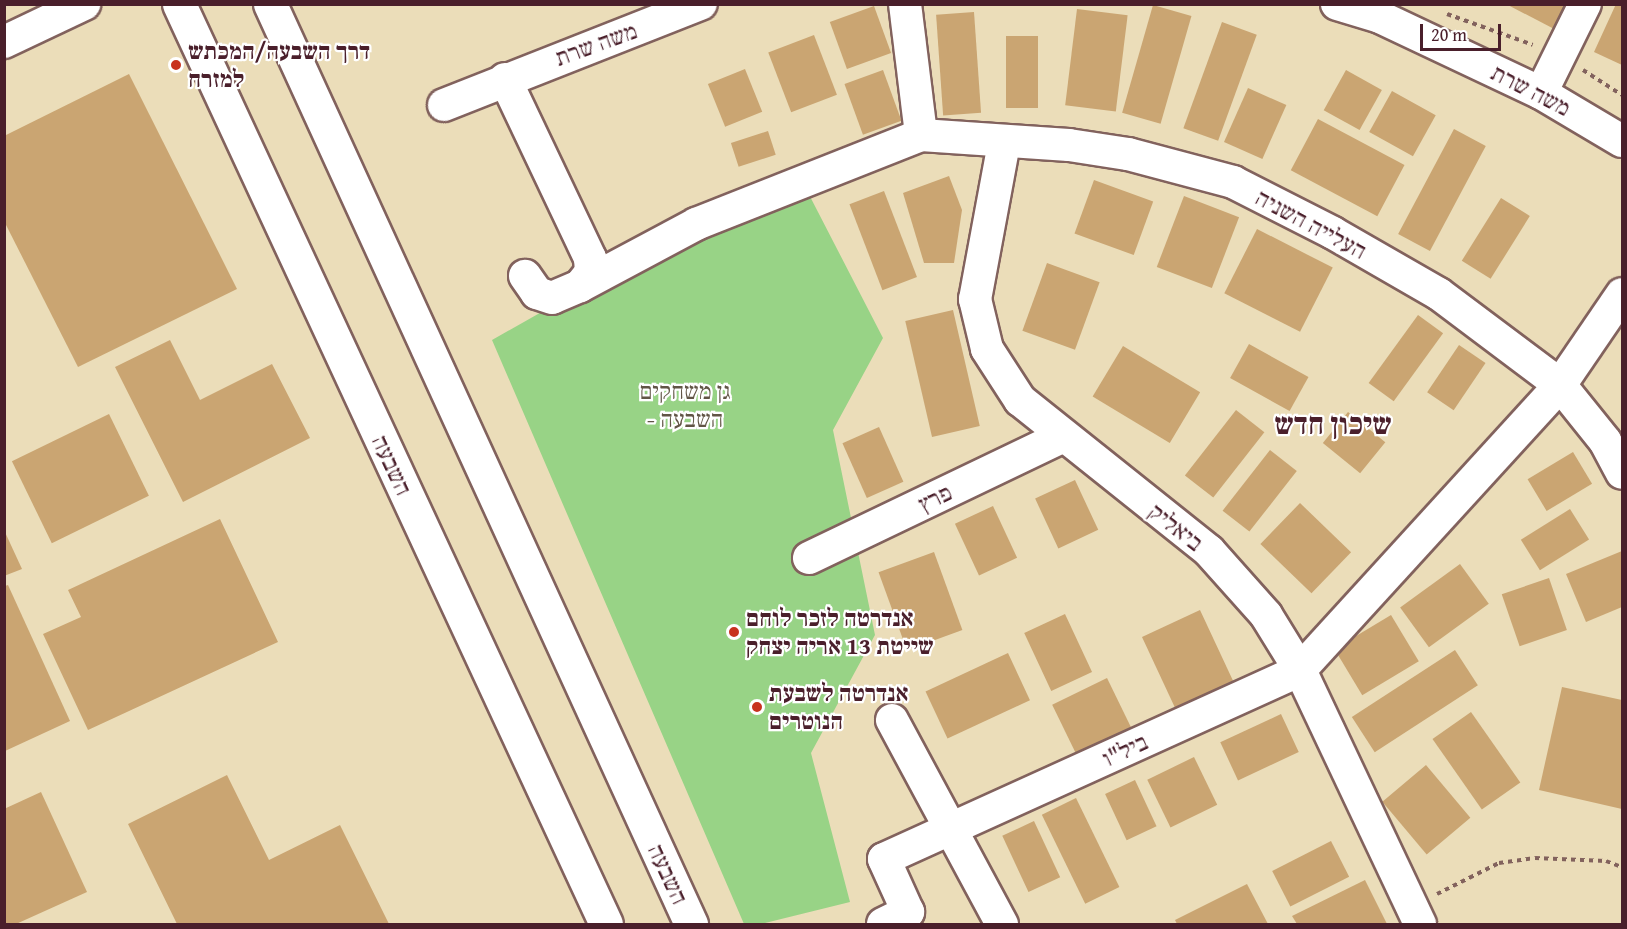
<!DOCTYPE html>
<html>
<head>
<meta charset="utf-8">
<style>
  body { margin:0 }
  #map { position:relative; width:1627px; height:929px; overflow:hidden; background:#ebddb9; font-family:"Gentium Book Plus","Frank Ruhl Libre",serif }
  div>[style] { position:absolute }
  [style*='--x'] { left:calc(var(--x)*1px); top:calc(var(--y)*1px); width:calc(var(--w)*1px); rotate:calc(var(--a)*1deg) }
  .green>* { inset:0; background:#98d386 }
  .building>* { inset:0; background:#caa572; transform-origin:0 0 }
  .path>* { height:4px; margin-top:-2px; transform-origin:0; background:repeating-linear-gradient(90deg,#82625d 0 4.5px,transparent 0 9px) }
  .roads { filter:drop-shadow(2px 0 #82625d) drop-shadow(-2px 0 #82625d) drop-shadow(0 2px #82625d) drop-shadow(0 -2px #82625d) }
  .minor>* { height:32px; margin:-16px; padding:0 16px; transform-origin:16px; border-radius:16px; background:#fff }
  .highway>* { height:33px; margin:-16.5px; padding:0 16.5px; transform-origin:16.5px; border-radius:16.5px; background:#fff }
  .dots>* { width:16px; height:16px; translate:-50% -50%; box-sizing:border-box; border:3px solid #fff; border-radius:50% }
  span { translate:-50% -50%; white-space:nowrap; text-align:center; line-height:1.15; -webkit-text-stroke:4.5px #fff; paint-order:stroke }
  .street-label { font-size:24px; color:#4a1f2b }
  .poi-label { font-size:24px; color:#4a1f2b; font-weight:700 }
  .left { translate:0 -50%; text-align:left }
  .park-label { font-size:24px; color:#615546 }
  .district-label { font-size:30px; color:#4a1f2b; font-weight:700 }
  .frame { position:absolute; inset:0; border:6px solid #4a1f2b; pointer-events:none }
  .scale { position:absolute; left:1420px; top:24px; width:81px; height:27px; box-sizing:border-box; border:3px solid #4a1f2b; border-top:0; padding-left:8px; font-size:18px; line-height:21px; white-space:nowrap; color:#4a1f2b; -webkit-text-stroke:4px #fff; paint-order:stroke }
</style>
</head>
<body>
<div id="map">
  <div class="green">
    <i style="clip-path:polygon(802px 181px,883px 338px,833px 430px,875px 635px,811px 753px,850px 902px,761px 924px,744px 924px,492px 340px,674px 237px)"></i>
  </div>
  <div class="building">
    <i style="clip-path:polygon(1506px 4px,1571px 4px,1558px 31px)"></i>
    <i style="clip-path:polygon(1616px 4px,1622px 4px,1622px 65px,1594px 52px)"></i>
    <i style="left:1153px;top:5px;width:40px;height:112px;rotate:16deg"></i>
    <i style="left:874px;top:6px;width:50px;height:47px;rotate:70deg"></i>
    <i style="left:1077px;top:9px;width:51px;height:97px;rotate:7deg"></i>
    <i style="left:974px;top:12px;width:101px;height:38px;rotate:86deg"></i>
    <i style="left:1222px;top:22px;width:37px;height:113px;rotate:20deg"></i>
    <i style="left:814px;top:35px;width:64px;height:49px;rotate:69deg"></i>
    <i style="left:1006px;top:36px;width:32px;height:72px"></i>
    <i style="left:745px;top:69px;width:46px;height:40px;rotate:68deg"></i>
    <i style="left:883px;top:70px;width:54px;height:41px;rotate:70deg"></i>
    <i style="left:1346px;top:70px;width:41px;height:46px;rotate:29deg"></i>
    <i style="clip-path:polygon(129px 74px,237px 289px,78px 367px,4px 221px,4px 136px)"></i>
    <i style="left:1248px;top:88px;width:42px;height:59px;rotate:24deg"></i>
    <i style="left:1392px;top:91px;width:50px;height:47px;rotate:29deg"></i>
    <i style="left:1318px;top:119px;width:98px;height:58px;rotate:28deg"></i>
    <i style="left:1454px;top:129px;width:36px;height:119px;rotate:28deg"></i>
    <i style="left:768px;top:131px;width:25px;height:39px;rotate:72deg"></i>
    <i style="clip-path:polygon(949px 176px,962px 210px,954px 263px,924px 263px,903px 193px)"></i>
    <i style="left:1094px;top:180px;width:63px;height:57px;rotate:20deg"></i>
    <i style="left:884px;top:191px;width:92px;height:37px;rotate:69deg"></i>
    <i style="left:1184px;top:196px;width:59px;height:76px;rotate:21deg"></i>
    <i style="left:1501px;top:198px;width:34px;height:74px;rotate:32deg"></i>
    <i style="left:1257px;top:229px;width:85px;height:72px;rotate:27deg"></i>
    <i style="left:1047px;top:263px;width:56px;height:72px;rotate:20deg"></i>
    <i style="left:953px;top:310px;width:119px;height:49px;rotate:77deg"></i>
    <i style="left:1418px;top:315px;width:31px;height:84px;rotate:36deg"></i>
    <i style="clip-path:polygon(170px 340px,200px 400px,272px 364px,310px 438px,183px 502px,115px 367px)"></i>
    <i style="left:1249px;top:344px;width:68px;height:39px;rotate:29deg"></i>
    <i style="left:1459px;top:345px;width:32px;height:57px;rotate:34deg"></i>
    <i style="left:1123px;top:346px;width:90px;height:59px;rotate:31deg"></i>
    <i style="left:1236px;top:410px;width:36px;height:83px;rotate:38deg"></i>
    <i style="left:1348px;top:412px;width:48px;height:40px;rotate:39deg"></i>
    <i style="left:109px;top:414px;width:91px;height:108px;rotate:64deg"></i>
    <i style="left:879px;top:427px;width:60px;height:40px;rotate:66deg"></i>
    <i style="left:1270px;top:450px;width:34px;height:77px;rotate:38deg"></i>
    <i style="left:1573px;top:452px;width:37px;height:53px;rotate:59deg"></i>
    <i style="left:1075px;top:480px;width:55px;height:44px;rotate:65deg"></i>
    <i style="left:1300px;top:503px;width:71px;height:57px;rotate:44deg"></i>
    <i style="left:993px;top:506px;width:57px;height:42px;rotate:65deg"></i>
    <i style="left:1570px;top:509px;width:36px;height:58px;rotate:58deg"></i>
    <i style="clip-path:polygon(220px 519px,278px 642px,88px 730px,43px 634px,81px 617px,68px 590px)"></i>
    <i style="clip-path:polygon(4px 530px,22px 569px,4px 576px)"></i>
    <i style="clip-path:polygon(1622px 551px,1622px 607px,1586px 622px,1566px 574px)"></i>
    <i style="left:934px;top:552px;width:83px;height:59px;rotate:70deg"></i>
    <i style="left:1460px;top:564px;width:49px;height:74px;rotate:54deg"></i>
    <i style="left:1549px;top:578px;width:55px;height:50px;rotate:71deg"></i>
    <i style="clip-path:polygon(8px 585px,70px 721px,5px 751px,5px 586px)"></i>
    <i style="left:1200px;top:610px;width:82px;height:64px;rotate:65deg"></i>
    <i style="left:1065px;top:614px;width:64px;height:45px;rotate:65deg"></i>
    <i style="left:1391px;top:615px;width:54px;height:66px;rotate:59deg"></i>
    <i style="left:1455px;top:650px;width:42px;height:123px;rotate:57deg"></i>
    <i style="left:1008px;top:653px;width:52px;height:91px;rotate:65deg"></i>
    <i style="left:1107px;top:678px;width:60px;height:61px;rotate:64deg"></i>
    <i style="clip-path:polygon(1562px 687px,1622px 700px,1622px 809px,1539px 790px)"></i>
    <i style="left:1471px;top:712px;width:86px;height:47px;rotate:55deg"></i>
    <i style="left:1281px;top:714px;width:42px;height:67px;rotate:65deg"></i>
    <i style="left:1194px;top:757px;width:53px;height:52px;rotate:64deg"></i>
    <i style="left:1426px;top:765px;width:69px;height:57px;rotate:50deg"></i>
    <i style="clip-path:polygon(227px 775px,269px 860px,340px 825px,389px 924px,177px 924px,128px 824px)"></i>
    <i style="left:1135px;top:780px;width:51px;height:33px;rotate:65deg"></i>
    <i style="clip-path:polygon(41px 792px,87px 892px,16px 924px,4px 924px,4px 809px)"></i>
    <i style="left:1076px;top:798px;width:99px;height:38px;rotate:64deg"></i>
    <i style="left:1034px;top:821px;width:62px;height:35px;rotate:65deg"></i>
    <i style="left:1331px;top:841px;width:40px;height:66px;rotate:63deg"></i>
    <i style="clip-path:polygon(1365px 880px,1387px 924px,1297px 924px,1292px 916px)"></i>
    <i style="clip-path:polygon(1247px 884px,1268px 924px,1177px 924px,1175px 920px)"></i>
  </div>
  <div class="path">
    <i style="--x:1447;--y:14;--w:91;--a:19.8"></i>
    <i style="--x:1583;--y:70;--w:46;--a:32.7"></i>
    <i style="--x:1437;--y:894;--w:69;--a:-26.6"></i>
    <i style="--x:1499;--y:863;--w:36;--a:-8"></i>
    <i style="--x:1535;--y:858;--w:71;--a:2.4"></i>
    <i style="--x:1606;--y:861;--w:17;--a:21"></i>
  </div>
  <div class="roads">
    <div class="minor">
      <i style="--x:905;--y:4;--w:132;--a:83"></i>
      <i style="--x:1337;--y:4;--w:45;--a:16.8"></i>
      <i style="--x:1380;--y:17;--w:178;--a:25.3"></i>
      <i style="--x:1541;--y:93;--w:94;--a:30.7"></i>
      <i style="--x:4;--y:42;--w:89;--a:-25.4"></i>
      <i style="--x:505;--y:79;--w:198;--a:64.6"></i>
      <i style="--x:590;--y:258;--w:14;--a:86"></i>
      <i style="--x:591;--y:272;--w:18;--a:128"></i>
      <i style="--x:580;--y:286;--w:30;--a:157"></i>
      <i style="--x:552;--y:298;--w:16;--a:-162"></i>
      <i style="--x:537;--y:293;--w:21;--a:-125"></i>
      <i style="--x:1541;--y:93;--w:99;--a:-63.7"></i>
      <i style="--x:444;--y:105;--w:276;--a:-21.5"></i>
      <i style="--x:1004;--y:143;--w:159;--a:100.5"></i>
      <i style="--x:975;--y:299;--w:51;--a:76.5"></i>
      <i style="--x:987;--y:349;--w:61;--a:57.1"></i>
      <i style="--x:1020;--y:400;--w:242;--a:38.6"></i>
      <i style="--x:1209;--y:551;--w:86;--a:48.3"></i>
      <i style="--x:1266;--y:615;--w:65;--a:58.3"></i>
      <i style="--x:1300;--y:670;--w:281;--a:64.7"></i>
      <i style="--x:580;--y:286;--w:132;--a:-28.1"></i>
      <i style="--x:696;--y:224;--w:242;--a:-21.6"></i>
      <i style="--x:921;--y:135;--w:148;--a:3.9"></i>
      <i style="--x:1069;--y:145;--w:60;--a:8.7"></i>
      <i style="--x:1128;--y:154;--w:109;--a:14.9"></i>
      <i style="--x:1233;--y:182;--w:112;--a:27"></i>
      <i style="--x:1333;--y:233;--w:122;--a:29.9"></i>
      <i style="--x:1439;--y:294;--w:151;--a:36.9"></i>
      <i style="--x:1560;--y:385;--w:72;--a:51.2"></i>
      <i style="--x:1605;--y:441;--w:36;--a:62"></i>
      <i style="--x:809;--y:558;--w:280;--a:-25.6"></i>
      <i style="--x:892;--y:720;--w:232;--a:61.7"></i>
      <i style="--x:883;--y:924;--w:28;--a:-26"></i>
      <i style="--x:908;--y:912;--w:58;--a:-114.4"></i>
      <i style="--x:884;--y:859;--w:457;--a:-24.4"></i>
      <i style="--x:1300;--y:670;--w:386;--a:-47.6"></i>
      <i style="--x:1560;--y:385;--w:110;--a:-55.7"></i>
    </div>
    <div class="highway">
      <i style="--x:179;--y:4;--w:1014;--a:65.1"></i>
      <i style="--x:270;--y:4;--w:1012;--a:65.41"></i>
    </div>
  </div>
  <div class="dots">
    <i style="left:176px;top:65px;background:#c8321e"></i>
    <i style="left:734px;top:632px;background:#c8321e"></i>
    <i style="left:757px;top:707px;background:#c8321e"></i>
  </div>
  <div class="street-label">
    <span style="left:596px;top:44px;rotate:-20deg">משה שרת</span>
    <span style="left:1531px;top:90px;rotate:27deg">משה שרת</span>
    <span style="left:1311px;top:224px;rotate:28deg">העלייה השניה</span>
    <span style="left:392px;top:465px;rotate:65deg">השבעה</span>
    <span style="left:935px;top:498px;rotate:-26deg">פרץ</span>
    <span style="left:1176px;top:527px;rotate:38deg">ביאליק</span>
    <span style="left:1125px;top:750px;rotate:-25deg">ביל"ו</span>
    <span style="left:668px;top:874px;rotate:65deg">השבעה</span>
  </div>
  <div class="poi-label">
    <span class="left" style="left:188px;top:65px">דרך השבעה/המכתש<br>למזרח</span>
    <span class="left" style="left:746px;top:632px">אנדרטה לזכר לוחם<br>שייטת 13 אריה יצחק</span>
    <span class="left" style="left:769px;top:707px">אנדרטה לשבעת<br>הנוטרים</span>
  </div>
  <div class="park-label">
    <span style="left:685px;top:405px">גן משחקים<br>- השבעה</span>
  </div>
  <div class="district-label">
    <span style="left:1333px;top:423px">שיכון חדש</span>
  </div>
  <div class="frame"></div>
  <div class="scale">20 m</div>
</div>
</body>
</html>
